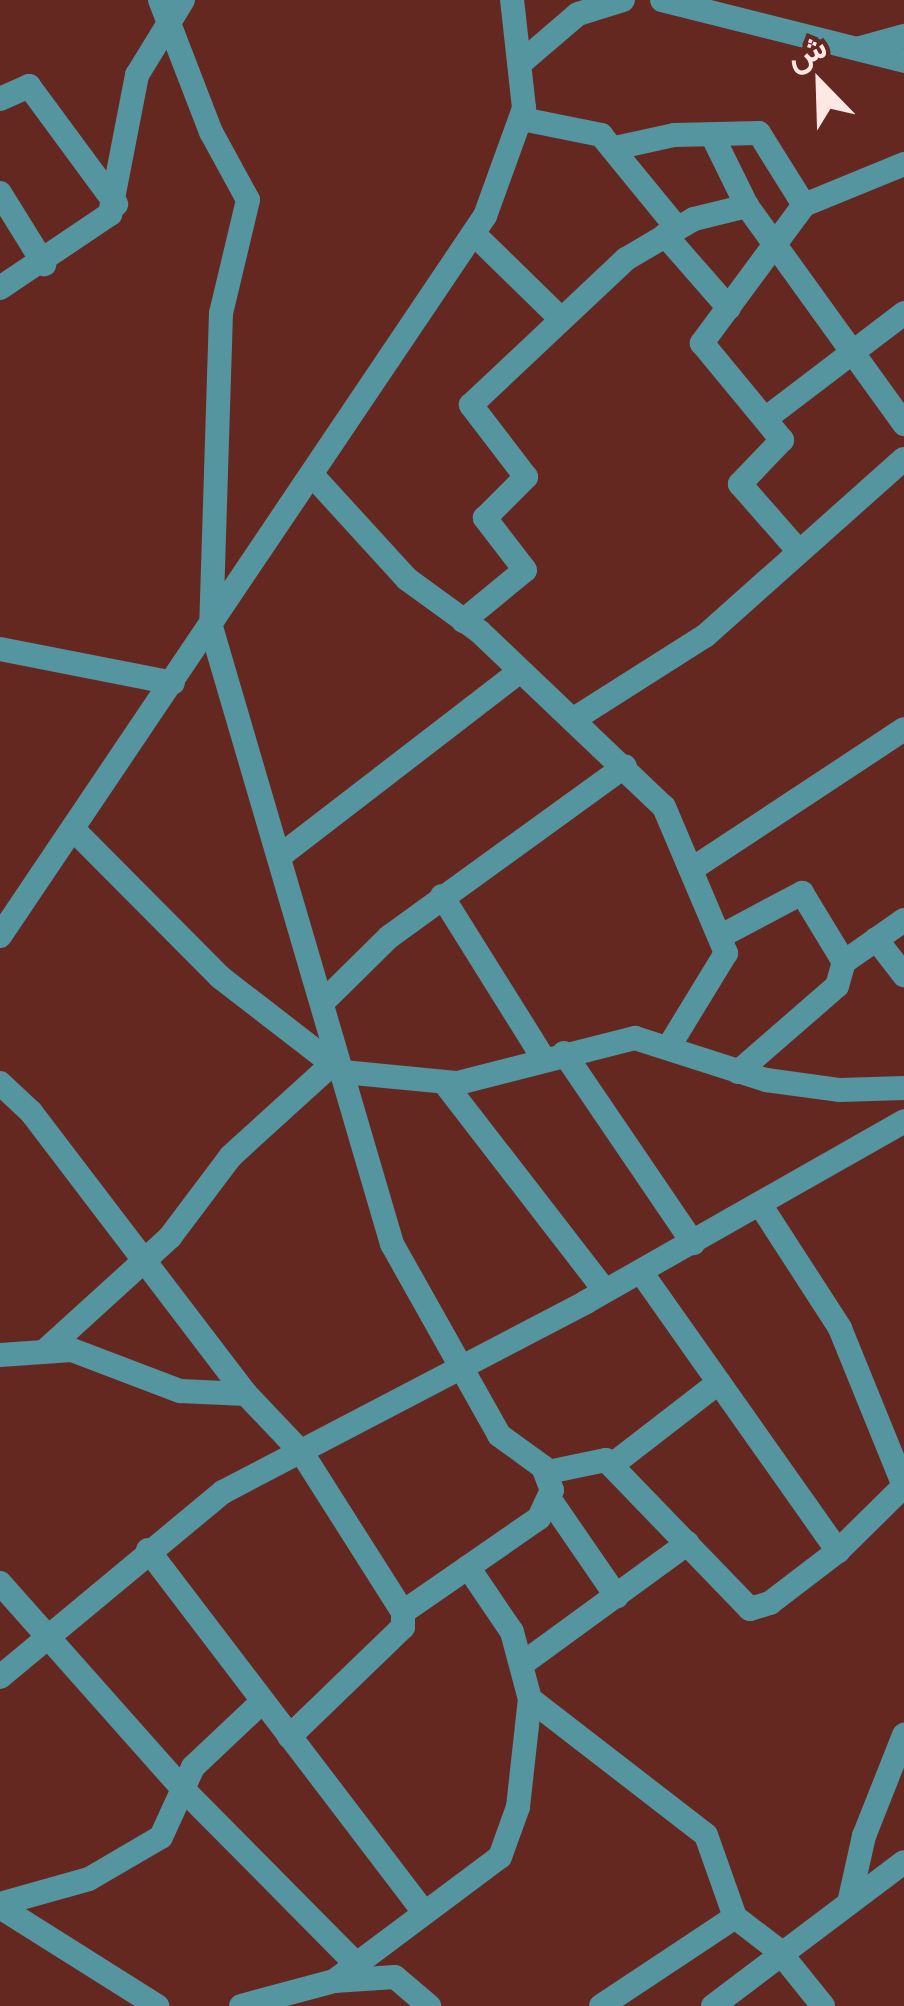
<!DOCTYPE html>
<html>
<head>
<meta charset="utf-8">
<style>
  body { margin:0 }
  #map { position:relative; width:904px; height:2006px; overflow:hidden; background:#652821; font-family:"Exo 2",Vazirmatn,sans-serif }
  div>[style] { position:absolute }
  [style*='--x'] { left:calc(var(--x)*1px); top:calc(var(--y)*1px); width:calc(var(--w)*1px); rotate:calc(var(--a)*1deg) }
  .minor>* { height:24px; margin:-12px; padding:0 12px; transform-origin:12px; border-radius:12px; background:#54959f }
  span { translate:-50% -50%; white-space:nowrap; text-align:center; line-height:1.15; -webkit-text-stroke:10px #652821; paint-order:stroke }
  .north { position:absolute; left:760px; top:24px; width:120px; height:120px; -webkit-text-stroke:9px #652821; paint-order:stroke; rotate:337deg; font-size:33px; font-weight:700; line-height:48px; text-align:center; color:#ffe7e3 }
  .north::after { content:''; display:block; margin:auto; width:42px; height:54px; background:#ffe7e3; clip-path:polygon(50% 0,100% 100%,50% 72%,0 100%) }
</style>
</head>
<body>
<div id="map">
  <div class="minor">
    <i style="--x:160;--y:0;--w:142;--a:68.9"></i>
    <i style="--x:211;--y:132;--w:77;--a:61.4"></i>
    <i style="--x:248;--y:200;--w:116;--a:103.4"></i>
    <i style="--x:221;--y:313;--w:314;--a:91.8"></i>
    <i style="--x:211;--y:627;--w:643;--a:73.65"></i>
    <i style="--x:392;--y:1244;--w:219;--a:60.7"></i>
    <i style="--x:499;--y:1435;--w:54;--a:36"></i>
    <i style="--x:543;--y:1467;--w:25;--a:69"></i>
    <i style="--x:552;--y:1490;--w:31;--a:115"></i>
    <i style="--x:539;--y:1518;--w:165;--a:145.3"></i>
    <i style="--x:662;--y:0;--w:250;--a:14.1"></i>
    <i style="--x:860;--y:48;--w:46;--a:-15.3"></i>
    <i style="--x:523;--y:61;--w:72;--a:-40.5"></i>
    <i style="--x:578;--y:14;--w:47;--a:-17.3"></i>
    <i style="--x:0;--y:99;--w:32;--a:-24"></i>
    <i style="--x:29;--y:86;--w:147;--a:53.6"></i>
    <i style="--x:522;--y:119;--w:81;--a:11.4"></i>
    <i style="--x:601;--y:135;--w:120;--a:50.7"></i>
    <i style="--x:713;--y:137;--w:77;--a:63.8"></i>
    <i style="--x:747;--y:206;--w:269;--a:54.2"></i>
    <i style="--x:615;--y:148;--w:60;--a:-12.4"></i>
    <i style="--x:674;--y:135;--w:85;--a:-1.3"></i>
    <i style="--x:759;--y:133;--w:85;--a:58"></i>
    <i style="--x:804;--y:205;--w:172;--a:126.5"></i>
    <i style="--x:702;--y:343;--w:126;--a:50.5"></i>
    <i style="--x:782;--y:440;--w:61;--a:133.7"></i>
    <i style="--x:740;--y:484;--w:86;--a:48.8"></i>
    <i style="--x:0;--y:193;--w:84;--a:58.2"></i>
    <i style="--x:804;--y:205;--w:108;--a:-22.3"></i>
    <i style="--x:474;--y:234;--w:120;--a:44.3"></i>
    <i style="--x:665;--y:235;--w:97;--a:48.8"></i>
    <i style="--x:0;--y:288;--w:133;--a:-33.9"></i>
    <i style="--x:110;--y:214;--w:142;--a:-79"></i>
    <i style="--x:137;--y:75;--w:88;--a:-58.5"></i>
    <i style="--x:765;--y:419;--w:175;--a:-37.3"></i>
    <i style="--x:313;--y:476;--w:139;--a:47.6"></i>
    <i style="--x:407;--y:579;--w:90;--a:36"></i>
    <i style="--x:480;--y:632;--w:254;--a:43.6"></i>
    <i style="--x:664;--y:807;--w:159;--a:67"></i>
    <i style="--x:726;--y:953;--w:111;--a:121.4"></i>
    <i style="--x:463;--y:621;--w:80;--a:-39.4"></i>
    <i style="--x:525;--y:570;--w:66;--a:-127.6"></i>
    <i style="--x:485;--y:518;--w:58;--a:-45"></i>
    <i style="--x:526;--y:477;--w:91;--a:-127.4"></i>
    <i style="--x:471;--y:405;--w:213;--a:-43.3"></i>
    <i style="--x:626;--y:259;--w:79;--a:-30.5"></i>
    <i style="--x:694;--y:219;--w:55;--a:-13.8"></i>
    <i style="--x:0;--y:649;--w:176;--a:11.1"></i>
    <i style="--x:574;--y:719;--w:155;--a:-32.4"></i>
    <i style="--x:705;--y:636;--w:266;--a:-41.7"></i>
    <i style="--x:73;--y:829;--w:209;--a:45.2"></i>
    <i style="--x:220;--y:977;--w:155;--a:37.7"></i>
    <i style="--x:343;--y:1072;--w:116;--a:5.5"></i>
    <i style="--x:458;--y:1083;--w:183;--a:-14.3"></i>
    <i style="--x:635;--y:1038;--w:138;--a:17.8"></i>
    <i style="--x:766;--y:1080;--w:75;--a:7.7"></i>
    <i style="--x:840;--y:1090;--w:64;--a:-1.8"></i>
    <i style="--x:280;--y:856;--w:302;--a:-37.6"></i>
    <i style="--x:695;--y:867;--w:250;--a:-33.4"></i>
    <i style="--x:442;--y:896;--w:192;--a:58"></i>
    <i style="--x:0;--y:936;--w:868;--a:-56.04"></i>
    <i style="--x:485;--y:216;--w:115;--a:-70.1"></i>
    <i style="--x:524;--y:108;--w:109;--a:-96.3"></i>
    <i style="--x:721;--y:936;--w:92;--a:-28"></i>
    <i style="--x:802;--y:893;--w:81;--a:58.7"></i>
    <i style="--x:876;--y:939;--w:46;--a:52.1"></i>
    <i style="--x:323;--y:1002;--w:93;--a:-44.6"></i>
    <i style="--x:389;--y:937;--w:291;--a:-35.9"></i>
    <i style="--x:564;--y:1053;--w:230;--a:55.8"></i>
    <i style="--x:738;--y:1072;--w:131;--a:-41"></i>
    <i style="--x:837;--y:986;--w:25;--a:-74"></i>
    <i style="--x:844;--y:962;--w:73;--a:-35"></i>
    <i style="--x:0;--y:1083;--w:42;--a:43.1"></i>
    <i style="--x:31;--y:1112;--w:355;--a:52.7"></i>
    <i style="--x:446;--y:1085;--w:260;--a:52.3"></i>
    <i style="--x:641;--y:1272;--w:342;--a:54.8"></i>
    <i style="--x:46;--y:1350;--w:168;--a:-42.3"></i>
    <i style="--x:170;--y:1237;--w:101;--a:-53"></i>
    <i style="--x:231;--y:1156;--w:137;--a:-42.3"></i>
    <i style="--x:0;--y:1355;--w:72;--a:-4"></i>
    <i style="--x:72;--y:1350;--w:116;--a:20.8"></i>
    <i style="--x:180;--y:1391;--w:66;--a:2.6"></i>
    <i style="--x:246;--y:1394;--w:81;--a:46.5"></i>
    <i style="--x:302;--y:1453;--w:188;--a:57.6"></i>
    <i style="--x:403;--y:1612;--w:15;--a:90"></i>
    <i style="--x:403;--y:1627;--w:158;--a:136"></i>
    <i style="--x:612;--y:1465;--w:134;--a:-37.7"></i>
    <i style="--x:548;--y:1472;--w:59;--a:-11.7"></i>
    <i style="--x:606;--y:1460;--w:207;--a:46"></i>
    <i style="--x:750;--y:1609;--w:21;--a:-17"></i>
    <i style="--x:770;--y:1603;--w:86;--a:-37.4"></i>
    <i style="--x:838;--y:1551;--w:93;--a:-44.6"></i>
    <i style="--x:904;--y:1486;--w:170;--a:-112.1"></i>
    <i style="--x:840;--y:1328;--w:145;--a:-122.9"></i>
    <i style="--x:551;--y:1501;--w:116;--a:55.5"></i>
    <i style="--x:148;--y:1550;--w:452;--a:52.7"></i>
    <i style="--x:468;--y:1567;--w:78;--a:55.9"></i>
    <i style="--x:512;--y:1632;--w:69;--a:75"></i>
    <i style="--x:530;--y:1699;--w:222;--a:37.7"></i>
    <i style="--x:706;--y:1835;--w:87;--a:70.5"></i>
    <i style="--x:735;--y:1917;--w:54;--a:37.5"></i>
    <i style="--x:778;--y:1950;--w:72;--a:51.2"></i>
    <i style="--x:0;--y:1583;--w:271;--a:48.4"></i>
    <i style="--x:180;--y:1786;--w:249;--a:45.3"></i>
    <i style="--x:522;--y:1664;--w:205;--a:-36.1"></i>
    <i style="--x:0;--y:1677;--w:290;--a:-39.7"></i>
    <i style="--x:223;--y:1492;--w:410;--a:-27.6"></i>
    <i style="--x:586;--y:1302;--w:366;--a:-29.6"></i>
    <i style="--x:849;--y:1903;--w:69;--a:-77.4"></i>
    <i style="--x:864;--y:1836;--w:109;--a:-68.4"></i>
    <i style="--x:0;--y:1904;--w:92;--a:-15.7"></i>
    <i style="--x:89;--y:1879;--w:83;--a:-30.3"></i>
    <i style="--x:161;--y:1837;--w:77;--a:-65.4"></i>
    <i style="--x:193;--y:1767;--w:95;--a:-43.3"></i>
    <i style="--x:0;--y:1907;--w:186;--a:32.2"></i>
    <i style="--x:334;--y:1981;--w:207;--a:-36.8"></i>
    <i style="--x:500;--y:1857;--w:53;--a:-70.2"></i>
    <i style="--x:518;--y:1807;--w:109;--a:-83.7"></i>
    <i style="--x:241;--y:2006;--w:96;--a:-15"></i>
    <i style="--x:334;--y:1981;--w:61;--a:-3.8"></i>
    <i style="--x:395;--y:1977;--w:45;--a:40.5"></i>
    <i style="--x:601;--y:2006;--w:161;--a:-33.6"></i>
    <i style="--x:713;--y:2006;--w:239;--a:-37"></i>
  </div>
  <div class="north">ش</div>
</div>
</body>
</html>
